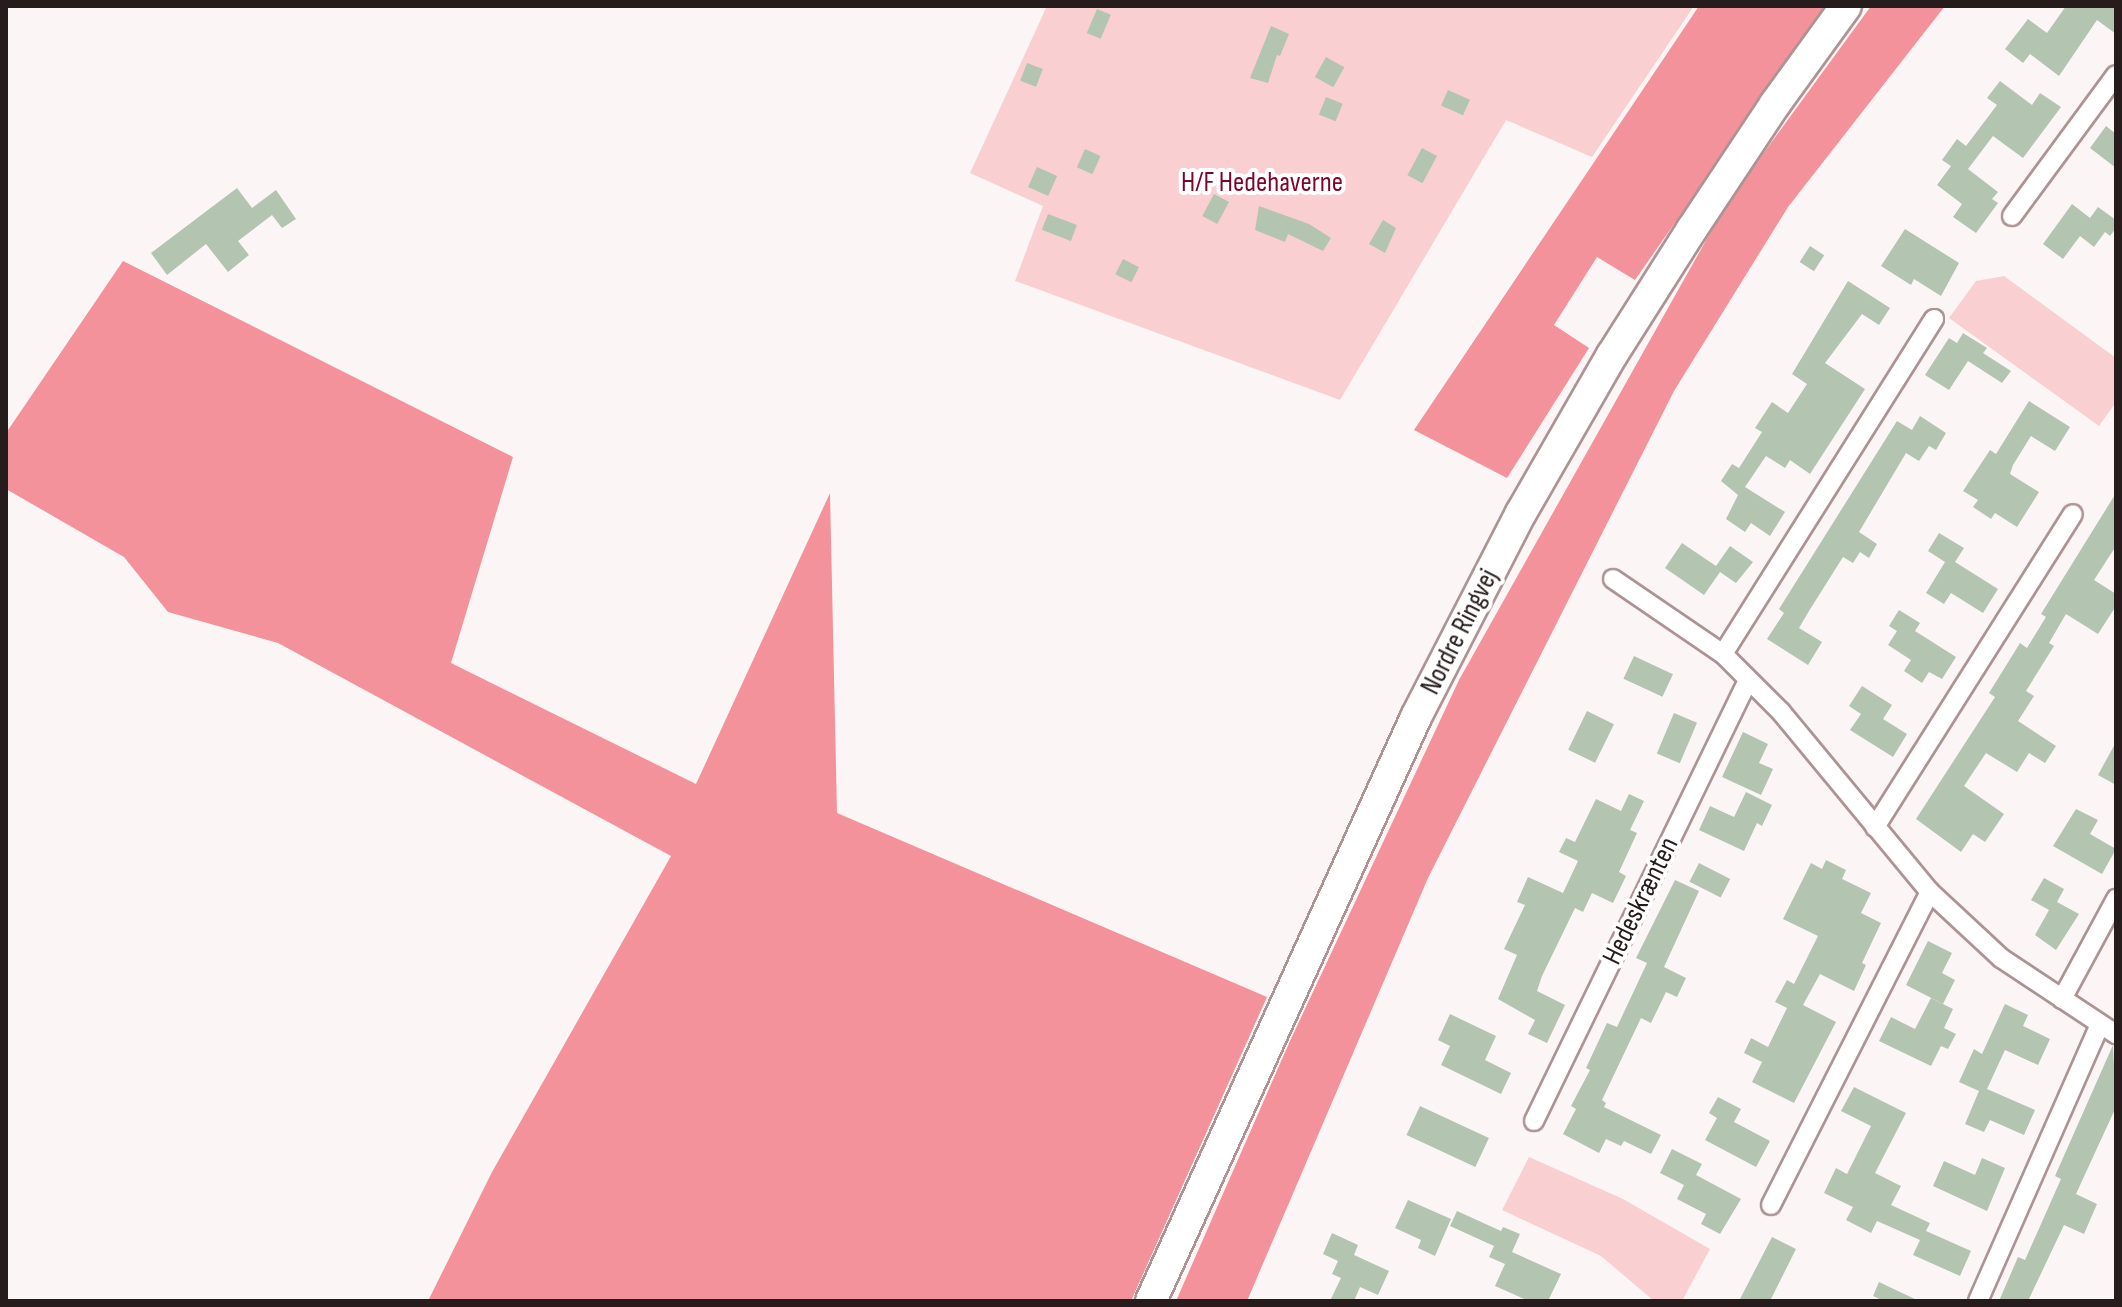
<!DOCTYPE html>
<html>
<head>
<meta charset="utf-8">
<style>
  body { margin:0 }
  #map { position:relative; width:2122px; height:1307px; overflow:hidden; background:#fbf5f6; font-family:"Sofia Sans Condensed",sans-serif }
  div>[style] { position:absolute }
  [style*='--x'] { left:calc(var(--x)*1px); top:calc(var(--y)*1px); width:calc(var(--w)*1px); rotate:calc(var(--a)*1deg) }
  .green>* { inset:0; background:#f9cfd1 }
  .forest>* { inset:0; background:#f3929b }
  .building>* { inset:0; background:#b3c4b1; transform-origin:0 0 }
  .roads { filter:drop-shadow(2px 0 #ad9394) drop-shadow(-2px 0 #ad9394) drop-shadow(0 2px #ad9394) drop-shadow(0 -2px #ad9394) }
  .minor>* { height:18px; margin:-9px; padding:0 9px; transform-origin:9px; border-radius:9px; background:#fff }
  .primary>* { height:30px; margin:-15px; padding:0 15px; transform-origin:15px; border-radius:15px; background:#fff }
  span { translate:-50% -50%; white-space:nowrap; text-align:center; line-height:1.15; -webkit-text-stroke:8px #fff; paint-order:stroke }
  .park-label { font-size:28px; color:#7e0529 }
  .street-label { font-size:28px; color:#261c1c }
  .frame { position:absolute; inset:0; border:8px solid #261c1c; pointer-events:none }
</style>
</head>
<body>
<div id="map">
  <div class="green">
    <i style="clip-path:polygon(1047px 6px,1694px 6px,1592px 157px,1506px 120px,1340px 400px,1015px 281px,1043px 206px,970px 173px)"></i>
    <i style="clip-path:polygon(2004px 276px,2116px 358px,2116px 402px,2099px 426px,1949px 318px,1976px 281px)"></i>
    <i style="clip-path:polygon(1529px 1157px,1623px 1199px,1710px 1249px,1682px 1301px,1654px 1301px,1601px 1256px,1502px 1210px)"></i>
  </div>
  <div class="forest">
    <i style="clip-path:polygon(1699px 6px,1826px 6px,1635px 280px,1597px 257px,1554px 325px,1589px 348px,1507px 478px,1414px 430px)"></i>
    <i style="clip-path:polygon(1871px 6px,1945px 6px,1788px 207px,1674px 391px,1428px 878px,1247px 1301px,1176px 1301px,1290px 1041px,1459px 680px,1727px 203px)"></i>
    <i style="clip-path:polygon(123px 261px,513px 457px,451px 663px,696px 784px,830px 493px,837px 813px,1267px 997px,1131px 1301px,428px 1301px,492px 1172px,671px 856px,278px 643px,168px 612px,124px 557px,6px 489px,6px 433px)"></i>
  </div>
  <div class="building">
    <i style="clip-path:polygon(2066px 6px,2116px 6px,2116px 34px,2097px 20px,2059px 76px,2030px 54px,2023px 63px,2005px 49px,2028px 19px,2047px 33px)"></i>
    <i style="left:1097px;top:9px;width:15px;height:26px;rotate:23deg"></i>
    <i style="clip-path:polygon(1271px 26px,1289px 34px,1280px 56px,1277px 55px,1268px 83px,1250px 78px)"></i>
    <i style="left:1326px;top:57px;width:21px;height:23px;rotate:29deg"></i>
    <i style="left:1027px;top:63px;width:17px;height:19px;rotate:21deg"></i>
    <i style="clip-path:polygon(2000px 81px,2032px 105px,2040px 93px,2061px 107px,2023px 158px,1993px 136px,1968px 169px,1998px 192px,1992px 199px,1998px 203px,1976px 233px,1953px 217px,1962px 204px,1937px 185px,1951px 166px,1942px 160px,1957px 139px,1966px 146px,1997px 105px,1987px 98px)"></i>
    <i style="left:1448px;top:90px;width:24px;height:17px;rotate:24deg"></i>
    <i style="left:1326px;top:97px;width:18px;height:19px;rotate:22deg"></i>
    <i style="clip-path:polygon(2106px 126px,2116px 134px,2116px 168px,2090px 148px)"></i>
    <i style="left:1422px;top:148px;width:17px;height:31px;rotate:28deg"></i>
    <i style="left:1085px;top:149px;width:17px;height:20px;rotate:24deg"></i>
    <i style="left:1037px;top:167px;width:22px;height:22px;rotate:24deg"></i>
    <i style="clip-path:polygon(237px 188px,252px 208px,276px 190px,296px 219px,282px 228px,272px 215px,238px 241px,249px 255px,228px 272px,206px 244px,167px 275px,151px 253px)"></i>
    <i style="left:1214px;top:194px;width:17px;height:25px;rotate:28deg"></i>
    <i style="clip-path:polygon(2072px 204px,2090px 218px,2098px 207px,2116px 220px,2116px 228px,2110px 236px,2105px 232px,2094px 247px,2080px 236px,2063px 259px,2043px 244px)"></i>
    <i style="clip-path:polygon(1259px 206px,1309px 224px,1331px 238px,1323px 251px,1288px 234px,1285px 242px,1255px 230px)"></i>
    <i style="left:1048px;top:214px;width:31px;height:17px;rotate:21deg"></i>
    <i style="clip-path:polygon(1383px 220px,1396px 228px,1385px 253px,1369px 244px)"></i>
    <i style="clip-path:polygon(1905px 229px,1959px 263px,1941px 296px,1914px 279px,1911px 285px,1881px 266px)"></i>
    <i style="left:1810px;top:246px;width:17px;height:19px;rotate:33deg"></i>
    <i style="left:1123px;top:259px;width:18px;height:17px;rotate:27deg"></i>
    <i style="clip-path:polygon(1848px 281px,1890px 308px,1879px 325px,1862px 314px,1825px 363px,1865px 389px,1810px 474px,1790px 460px,1785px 468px,1766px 456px,1745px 487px,1785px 512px,1770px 536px,1751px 523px,1745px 532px,1726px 519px,1738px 495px,1721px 481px,1732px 464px,1739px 468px,1762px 432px,1755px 428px,1772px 402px,1788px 413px,1807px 384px,1792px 374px)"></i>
    <i style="clip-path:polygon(1963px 333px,1987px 348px,1983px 353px,2011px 371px,2002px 383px,1968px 361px,1949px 390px,1925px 375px,1949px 338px,1957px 343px)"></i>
    <i style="clip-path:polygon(2029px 401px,2070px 427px,2055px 451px,2031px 436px,2013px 465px,2010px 474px,2039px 492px,2017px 527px,1995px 513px,1991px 519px,1973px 507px,1978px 500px,1963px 491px,1990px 450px,1996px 454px)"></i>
    <i style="clip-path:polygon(1920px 416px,1946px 433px,1936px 450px,1929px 446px,1919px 461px,1906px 453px,1859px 532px,1877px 544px,1869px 558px,1860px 552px,1853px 563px,1843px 557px,1809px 611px,1799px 628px,1822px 642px,1808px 665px,1767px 639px,1784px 613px,1779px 609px,1897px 421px,1912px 430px)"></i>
    <i style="clip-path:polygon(2116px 493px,2116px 546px,2094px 580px,2116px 594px,2116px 606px,2098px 634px,2066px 614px,2049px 643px,2054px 646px,2026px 691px,2034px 696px,2018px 721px,2056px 746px,2045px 763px,2029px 753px,2017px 772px,1986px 753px,1964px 786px,2004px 814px,1985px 842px,1973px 834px,1961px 852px,1916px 819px,1995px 697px,1989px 693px,2020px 643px,2027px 648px,2046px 617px,2041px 614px)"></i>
    <i style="clip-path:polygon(1939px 533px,1964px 548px,1955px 562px,1998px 589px,1983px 613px,1951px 593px,1944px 604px,1926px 593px,1945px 562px,1928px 551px)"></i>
    <i style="clip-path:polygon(1682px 543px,1716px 566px,1730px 546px,1753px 562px,1736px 583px,1720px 572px,1704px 595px,1665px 568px)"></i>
    <i style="clip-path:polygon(1899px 610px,1920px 623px,1915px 631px,1956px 657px,1942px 679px,1929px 672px,1922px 683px,1904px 671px,1911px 660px,1888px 645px,1897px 631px,1889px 626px)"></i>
    <i style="left:1634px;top:656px;width:43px;height:25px;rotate:25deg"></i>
    <i style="clip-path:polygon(1862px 686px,1892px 705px,1883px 719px,1907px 734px,1893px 757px,1850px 730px,1861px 714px,1849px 706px)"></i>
    <i style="left:1587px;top:711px;width:30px;height:43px;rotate:26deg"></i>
    <i style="left:1674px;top:713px;width:25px;height:44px;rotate:23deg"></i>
    <i style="clip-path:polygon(1743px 732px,1768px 744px,1759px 763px,1773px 769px,1761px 795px,1722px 777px)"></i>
    <i style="clip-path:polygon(2116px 742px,2116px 785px,2098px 775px)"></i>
    <i style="clip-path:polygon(1746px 792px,1772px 805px,1762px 826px,1757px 823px,1744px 851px,1699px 830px,1710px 806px,1734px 817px)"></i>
    <i style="clip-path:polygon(1629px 794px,1644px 801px,1630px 830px,1637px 833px,1619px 872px,1626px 876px,1613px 903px,1592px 893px,1583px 912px,1575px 908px,1542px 976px,1537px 991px,1565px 1005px,1547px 1043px,1528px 1034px,1535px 1020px,1498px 999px,1517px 955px,1504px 949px,1525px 905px,1517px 902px,1528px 877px,1563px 893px,1578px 861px,1559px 852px,1566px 838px,1575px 842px,1596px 799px,1621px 811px)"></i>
    <i style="clip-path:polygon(2076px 809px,2098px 820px,2090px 834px,2116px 849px,2102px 874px,2053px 846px)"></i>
    <i style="clip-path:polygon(1826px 860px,1846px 870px,1842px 879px,1871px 893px,1861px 913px,1881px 923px,1862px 963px,1866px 965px,1854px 991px,1820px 974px,1803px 1005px,1836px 1022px,1794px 1103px,1752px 1082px,1762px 1062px,1744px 1053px,1751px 1038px,1768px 1047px,1787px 1008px,1775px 1002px,1787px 980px,1794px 984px,1818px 936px,1783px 919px,1811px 863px,1822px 869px)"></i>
    <i style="left:1699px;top:863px;width:35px;height:21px;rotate:27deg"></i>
    <i style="clip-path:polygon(2044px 878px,2064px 889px,2057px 902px,2079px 914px,2056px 950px,2035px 935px,2049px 910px,2031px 900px)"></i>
    <i style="clip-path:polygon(1675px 880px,1699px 891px,1664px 967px,1686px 978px,1677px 997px,1666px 992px,1651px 1023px,1641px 1018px,1602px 1100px,1606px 1103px,1604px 1107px,1661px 1135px,1651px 1154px,1624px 1141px,1621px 1146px,1606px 1139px,1599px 1153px,1563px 1134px,1576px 1109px,1571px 1106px,1590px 1070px,1586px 1068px,1607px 1023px,1617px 1027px,1647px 963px,1636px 958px)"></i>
    <i style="clip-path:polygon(1928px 941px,1952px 953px,1942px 973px,1955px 980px,1943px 1004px,1906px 985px)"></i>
    <i style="clip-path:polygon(1931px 998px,1953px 1009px,1944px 1028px,1956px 1034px,1948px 1049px,1941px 1046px,1931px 1066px,1879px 1041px,1891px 1017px,1915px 1029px)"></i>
    <i style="clip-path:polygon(2005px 1004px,2028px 1015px,2023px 1026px,2050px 1039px,2038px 1065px,2005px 1050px,1987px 1089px,2035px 1110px,2024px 1135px,1990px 1120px,1984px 1132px,1965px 1124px,1979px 1091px,1959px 1082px,1974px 1049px,1982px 1054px)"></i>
    <i style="clip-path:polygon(1450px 1014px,1496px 1036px,1485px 1060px,1511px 1073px,1501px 1094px,1441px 1065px,1450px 1046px,1438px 1040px)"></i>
    <i style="clip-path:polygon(2113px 1045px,2116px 1107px,2076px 1194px,2097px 1204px,2084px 1234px,2064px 1225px,2028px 1301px,1999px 1301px,2018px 1257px,2025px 1260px,2061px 1179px,2055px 1176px)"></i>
    <i style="clip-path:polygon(1854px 1087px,1906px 1113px,1875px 1173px,1901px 1186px,1891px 1205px,1930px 1223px,1926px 1231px,1971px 1251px,1960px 1276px,1913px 1255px,1920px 1240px,1877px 1221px,1871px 1233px,1846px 1220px,1853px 1207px,1824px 1193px,1836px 1168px,1847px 1174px,1871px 1126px,1841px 1111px)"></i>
    <i style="clip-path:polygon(1718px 1097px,1741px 1109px,1734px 1122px,1770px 1141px,1756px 1167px,1705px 1140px,1717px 1118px,1709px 1113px)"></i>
    <i style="left:1420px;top:1106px;width:76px;height:32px;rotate:25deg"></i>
    <i style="clip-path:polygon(1672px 1149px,1702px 1164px,1696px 1175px,1741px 1199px,1720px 1234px,1701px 1224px,1706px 1214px,1677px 1199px,1684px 1185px,1660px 1173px)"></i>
    <i style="clip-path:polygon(1982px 1158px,2005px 1168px,1987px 1211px,1933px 1186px,1944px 1161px,1975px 1175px)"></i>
    <i style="clip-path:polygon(1408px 1200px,1451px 1219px,1435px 1256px,1418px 1248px,1421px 1240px,1395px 1228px)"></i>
    <i style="clip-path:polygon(1457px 1211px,1501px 1231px,1503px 1227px,1520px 1234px,1512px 1252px,1561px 1274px,1548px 1301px,1529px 1301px,1495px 1286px,1505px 1264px,1489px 1257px,1494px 1246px,1450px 1226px)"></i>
    <i style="clip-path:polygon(1332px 1233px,1358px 1245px,1354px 1255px,1389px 1271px,1378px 1295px,1360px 1287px,1354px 1301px,1330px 1301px,1341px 1278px,1332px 1274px,1338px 1261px,1323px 1254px)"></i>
    <i style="clip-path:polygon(1772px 1237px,1796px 1249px,1770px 1301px,1739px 1301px)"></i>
    <i style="clip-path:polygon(1879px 1282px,1919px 1301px,1884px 1301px,1873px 1296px)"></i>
  </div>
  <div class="roads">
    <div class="minor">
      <i style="--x:2012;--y:216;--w:175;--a:-53.6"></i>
      <i style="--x:1613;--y:579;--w:133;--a:34.3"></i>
      <i style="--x:1723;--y:654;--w:82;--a:45"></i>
      <i style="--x:1781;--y:712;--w:234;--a:50.4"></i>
      <i style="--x:1930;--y:892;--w:97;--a:42.9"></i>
      <i style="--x:2001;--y:958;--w:138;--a:33.5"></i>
      <i style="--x:1723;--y:654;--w:396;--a:-57.8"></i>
      <i style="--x:1875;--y:827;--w:370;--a:-57.7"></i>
      <i style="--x:2062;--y:999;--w:114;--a:-61.6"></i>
      <i style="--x:1534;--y:1121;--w:489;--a:-64.1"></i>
      <i style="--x:1771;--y:1205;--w:351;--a:-63.1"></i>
      <i style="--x:1978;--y:1301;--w:302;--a:-66.2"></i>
    </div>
    <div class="primary">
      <i style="--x:1151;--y:1301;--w:641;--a:-65.59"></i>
      <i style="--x:1416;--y:717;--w:229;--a:-62.8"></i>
      <i style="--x:1521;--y:513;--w:182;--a:-60.1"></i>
      <i style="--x:1612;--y:355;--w:149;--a:-57.6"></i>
      <i style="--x:1692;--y:229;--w:150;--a:-56.4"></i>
      <i style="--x:1775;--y:104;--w:121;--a:-54.1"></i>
    </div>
  </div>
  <div class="park-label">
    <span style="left:1262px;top:183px">H/F Hedehaverne</span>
  </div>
  <div class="street-label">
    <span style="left:1460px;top:632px;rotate:-63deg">Nordre Ringvej</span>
    <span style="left:1641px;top:901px;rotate:-64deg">Hedeskrænten</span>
  </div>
  <div class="frame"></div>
</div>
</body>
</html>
